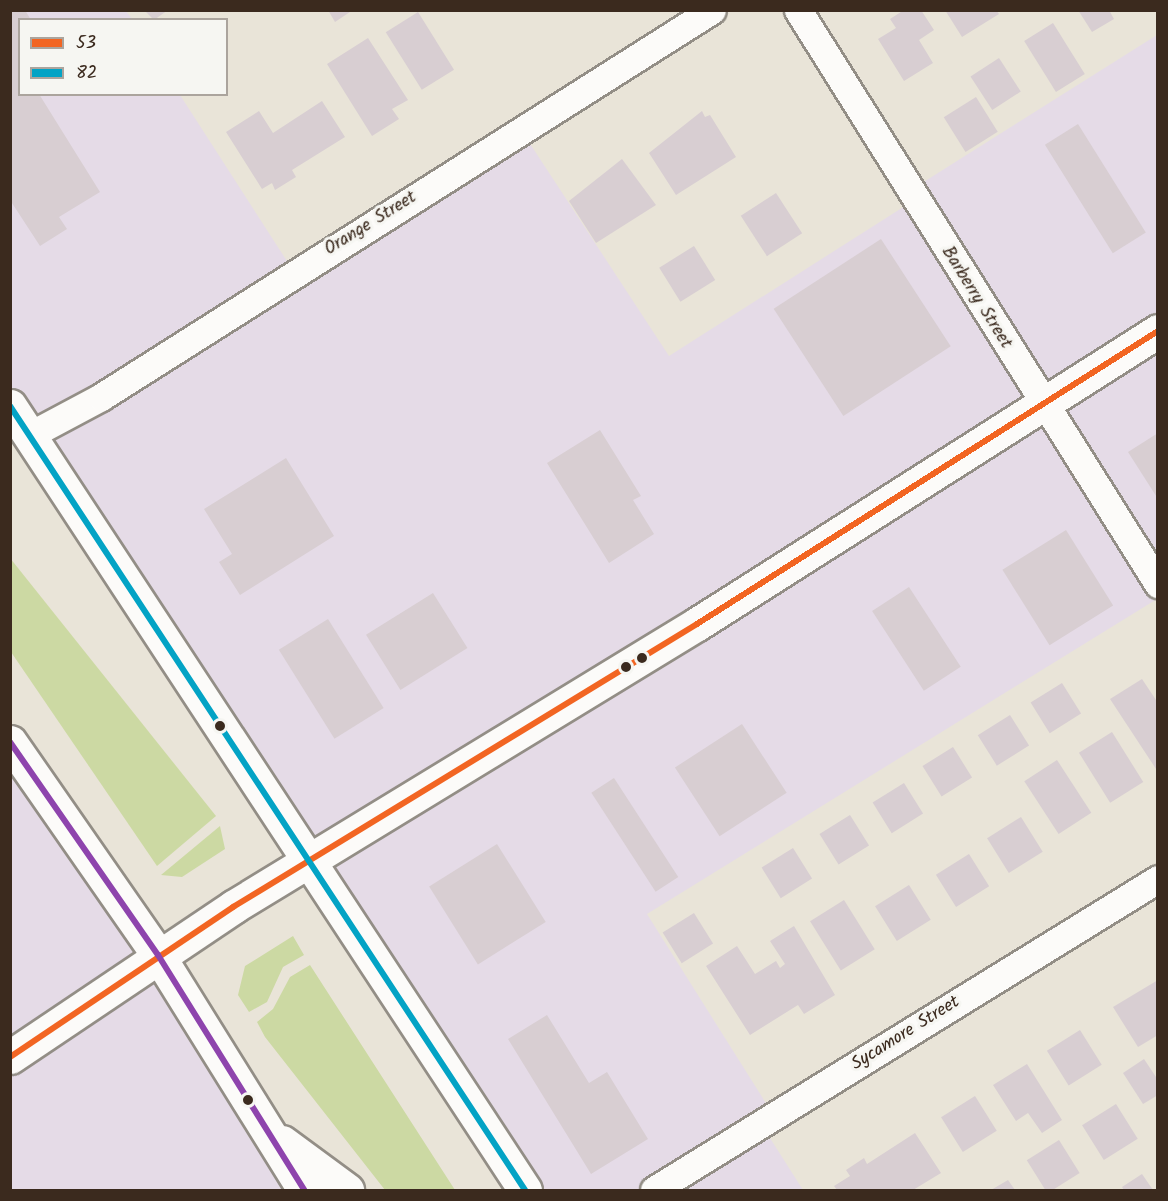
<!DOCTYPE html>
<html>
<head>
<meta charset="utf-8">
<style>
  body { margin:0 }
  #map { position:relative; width:1168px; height:1201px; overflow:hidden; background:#e9e4d8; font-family:Kalam,sans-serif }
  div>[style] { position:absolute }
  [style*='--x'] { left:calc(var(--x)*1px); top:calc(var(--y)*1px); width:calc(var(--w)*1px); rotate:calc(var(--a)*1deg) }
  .built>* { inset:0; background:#e5dbe7 }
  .green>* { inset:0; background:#ccd9a3 }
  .building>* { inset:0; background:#d8ced2; transform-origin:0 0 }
  .roads { filter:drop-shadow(2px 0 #938e86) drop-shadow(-2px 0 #938e86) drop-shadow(0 2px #938e86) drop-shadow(0 -2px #938e86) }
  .street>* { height:27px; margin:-13.5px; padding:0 13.5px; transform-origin:13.5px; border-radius:13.5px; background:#fcfbf9 }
  .secondary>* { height:33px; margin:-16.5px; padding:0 16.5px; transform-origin:16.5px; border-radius:16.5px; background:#fcfbf9 }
  .primary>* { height:33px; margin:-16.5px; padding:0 16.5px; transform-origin:16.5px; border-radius:16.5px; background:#fcfbf9 }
  .bus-1>* { height:6px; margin:-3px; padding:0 3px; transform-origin:3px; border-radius:3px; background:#f26522 }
  .bus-2>* { height:6px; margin:-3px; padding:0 3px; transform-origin:3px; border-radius:3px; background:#03a3c5 }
  .bus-3>* { height:6px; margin:-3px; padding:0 3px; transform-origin:3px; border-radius:3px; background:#8e44ad }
  .dots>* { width:16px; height:16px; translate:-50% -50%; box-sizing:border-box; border:3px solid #f6f6f2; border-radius:50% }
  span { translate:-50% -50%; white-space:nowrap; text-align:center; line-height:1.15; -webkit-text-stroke:6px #f6f6f2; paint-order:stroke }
  .street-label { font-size:18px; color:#3b2a1e }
  .frame { position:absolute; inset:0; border:12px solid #3b2a1e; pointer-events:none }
  .legend { position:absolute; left:18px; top:18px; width:210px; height:78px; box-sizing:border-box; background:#f6f6f2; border:2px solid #aba49d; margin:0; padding:8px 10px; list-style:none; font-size:18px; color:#3b2a1e }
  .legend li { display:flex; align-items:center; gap:12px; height:30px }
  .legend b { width:30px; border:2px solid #aba49d }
</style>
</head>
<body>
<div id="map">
  <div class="built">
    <i style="clip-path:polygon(11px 11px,126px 11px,132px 19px,20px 20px,20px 94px,180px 95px,294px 272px,521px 130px,669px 356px,916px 199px,911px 190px,1157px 35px,1157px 599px,647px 914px,774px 1116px,761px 1124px,803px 1190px,525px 1190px,11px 406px)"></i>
    <i style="clip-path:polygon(10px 742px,306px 1190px,11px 1190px)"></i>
  </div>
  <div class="green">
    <i style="clip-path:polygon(10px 558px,216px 816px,157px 866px,11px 652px)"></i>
    <i style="clip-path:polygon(220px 826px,225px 849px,182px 877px,161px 875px)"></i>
    <i style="clip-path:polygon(293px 936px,304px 955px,283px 967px,267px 1002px,249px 1012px,238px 995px,245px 966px)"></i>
    <i style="clip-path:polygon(310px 965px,455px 1190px,385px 1190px,265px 1037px,257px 1022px,273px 1009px,290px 977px)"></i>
  </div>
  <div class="building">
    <i style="clip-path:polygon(10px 10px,25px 10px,31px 20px,20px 20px,20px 94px,39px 94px,100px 192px,59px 217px,67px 229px,40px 246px,10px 200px)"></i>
    <i style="clip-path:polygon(144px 10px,168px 10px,154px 20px)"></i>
    <i style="clip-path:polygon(328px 10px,353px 10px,335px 22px)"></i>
    <i style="clip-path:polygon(904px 10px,921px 10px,934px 30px,919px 40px,933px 63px,904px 81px,878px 39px,896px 28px,890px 19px)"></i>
    <i style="clip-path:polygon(945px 10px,996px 10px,999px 14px,962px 37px)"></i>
    <i style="clip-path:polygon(1078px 10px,1109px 10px,1114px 19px,1092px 32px)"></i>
    <i style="left:418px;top:12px;width:68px;height:38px;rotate:58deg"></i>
    <i style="left:1053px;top:23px;width:60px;height:34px;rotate:58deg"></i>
    <i style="clip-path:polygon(368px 38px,408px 100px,392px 109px,399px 119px,372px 136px,327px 64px)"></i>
    <i style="left:999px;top:58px;width:40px;height:34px;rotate:57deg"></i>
    <i style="left:976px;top:97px;width:41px;height:38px;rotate:58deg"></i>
    <i style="clip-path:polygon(322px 101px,345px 137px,292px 170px,296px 177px,275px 190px,272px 183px,262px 189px,226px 132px,259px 111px,273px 133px)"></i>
    <i style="clip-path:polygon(702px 111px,705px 117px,710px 115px,736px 157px,676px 195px,649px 153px)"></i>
    <i style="left:1078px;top:124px;width:128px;height:39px;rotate:58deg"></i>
    <i style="clip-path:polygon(622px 159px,656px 205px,596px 243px,569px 201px)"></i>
    <i style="left:776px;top:193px;width:48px;height:42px;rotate:57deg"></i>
    <i style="left:881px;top:239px;width:128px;height:128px;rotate:57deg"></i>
    <i style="left:694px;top:246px;width:40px;height:41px;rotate:58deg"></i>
    <i style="clip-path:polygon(600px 430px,641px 496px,633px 500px,654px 534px,609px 563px,547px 463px)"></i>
    <i style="clip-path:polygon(1158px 433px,1158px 499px,1128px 452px)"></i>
    <i style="clip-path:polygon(286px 458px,334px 536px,240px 595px,219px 562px,232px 554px,204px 509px)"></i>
    <i style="left:1066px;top:530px;width:89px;height:75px;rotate:58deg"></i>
    <i style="left:909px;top:587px;width:95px;height:44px;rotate:57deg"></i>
    <i style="left:433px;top:593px;width:65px;height:79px;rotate:58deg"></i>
    <i style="left:328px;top:619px;width:105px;height:58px;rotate:58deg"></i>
    <i style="clip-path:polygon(1142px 679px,1158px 703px,1158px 772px,1110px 699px)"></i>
    <i style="left:1062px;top:683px;width:36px;height:37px;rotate:58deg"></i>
    <i style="left:1010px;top:715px;width:36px;height:38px;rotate:58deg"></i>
    <i style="left:742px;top:724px;width:82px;height:80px;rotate:57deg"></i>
    <i style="left:1112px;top:732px;width:59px;height:39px;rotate:58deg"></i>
    <i style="left:953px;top:747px;width:36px;height:36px;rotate:58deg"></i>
    <i style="left:1057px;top:760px;width:63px;height:39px;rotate:57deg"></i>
    <i style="left:614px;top:778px;width:118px;height:27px;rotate:57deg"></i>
    <i style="left:904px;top:783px;width:36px;height:37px;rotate:58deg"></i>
    <i style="left:850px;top:815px;width:36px;height:36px;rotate:58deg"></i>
    <i style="left:1021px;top:817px;width:41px;height:40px;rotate:58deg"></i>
    <i style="left:497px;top:844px;width:92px;height:80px;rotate:58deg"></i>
    <i style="left:793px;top:848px;width:36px;height:37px;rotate:58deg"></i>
    <i style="left:969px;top:854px;width:38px;height:39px;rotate:58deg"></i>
    <i style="left:909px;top:885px;width:41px;height:40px;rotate:58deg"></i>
    <i style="left:844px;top:900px;width:58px;height:40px;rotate:58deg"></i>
    <i style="left:694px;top:913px;width:36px;height:37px;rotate:58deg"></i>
    <i style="clip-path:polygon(794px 926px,835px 995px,804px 1014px,798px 1005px,750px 1035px,706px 966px,737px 946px,755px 974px,776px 961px,780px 968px,785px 964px,770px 941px)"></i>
    <i style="clip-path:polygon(1158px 980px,1158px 1035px,1138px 1047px,1113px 1007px)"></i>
    <i style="clip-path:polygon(547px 1015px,589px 1083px,607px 1072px,648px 1139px,591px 1174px,508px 1039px)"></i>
    <i style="left:1080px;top:1030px;width:41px;height:39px;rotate:58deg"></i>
    <i style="clip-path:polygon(1144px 1059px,1158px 1080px,1158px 1095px,1143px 1104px,1123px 1073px)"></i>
    <i style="clip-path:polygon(1027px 1064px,1062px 1120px,1042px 1133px,1028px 1113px,1016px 1121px,993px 1085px)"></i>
    <i style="left:975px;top:1096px;width:41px;height:40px;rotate:58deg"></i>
    <i style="left:1116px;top:1104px;width:41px;height:40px;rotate:58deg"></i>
    <i style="clip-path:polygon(915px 1133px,941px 1173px,913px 1190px,837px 1190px,834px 1186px,850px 1176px,846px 1170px,864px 1158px,867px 1164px)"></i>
    <i style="left:1059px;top:1140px;width:39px;height:38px;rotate:58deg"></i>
    <i style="clip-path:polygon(1142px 1174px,1153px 1190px,1124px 1190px,1122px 1187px)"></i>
    <i style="clip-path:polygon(1008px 1180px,1015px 1190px,991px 1190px)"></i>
  </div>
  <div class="roads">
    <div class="street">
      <i style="--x:798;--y:10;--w:678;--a:57.9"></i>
      <i style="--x:28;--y:436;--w:83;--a:-28.1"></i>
      <i style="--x:101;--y:397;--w:723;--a:-32.35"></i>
      <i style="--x:654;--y:1190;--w:592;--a:-31.68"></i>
    </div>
    <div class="secondary">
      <i style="--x:10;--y:1057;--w:269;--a:-33.9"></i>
      <i style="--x:233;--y:907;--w:543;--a:-31.38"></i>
      <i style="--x:697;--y:624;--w:546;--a:-32.44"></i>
    </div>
    <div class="primary">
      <i style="--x:10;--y:406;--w:938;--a:56.7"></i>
      <i style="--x:10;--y:742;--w:259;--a:55.2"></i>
      <i style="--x:158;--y:955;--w:277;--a:58.1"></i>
      <i style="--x:282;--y:1142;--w:81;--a:36.4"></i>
    </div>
  </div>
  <div class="bus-1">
    <i style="--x:10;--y:1057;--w:269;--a:-33.9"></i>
    <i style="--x:233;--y:907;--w:543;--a:-31.38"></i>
    <i style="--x:697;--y:624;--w:546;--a:-32.44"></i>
  </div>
  <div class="bus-2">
    <i style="--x:10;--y:406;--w:938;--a:56.7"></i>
  </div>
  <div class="bus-3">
    <i style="--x:10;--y:742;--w:259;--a:55.2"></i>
    <i style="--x:158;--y:955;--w:277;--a:58.1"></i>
  </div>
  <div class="dots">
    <i style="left:642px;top:658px;background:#3b2a1e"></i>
    <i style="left:626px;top:667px;background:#3b2a1e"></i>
    <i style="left:220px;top:726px;background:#3b2a1e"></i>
    <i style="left:248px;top:1100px;background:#3b2a1e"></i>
  </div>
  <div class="street-label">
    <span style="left:371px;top:224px;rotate:-32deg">Orange Street</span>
    <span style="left:976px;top:298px;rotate:58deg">Barberry Street</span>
    <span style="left:906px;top:1034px;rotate:-32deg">Sycamore Street</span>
  </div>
  <div class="frame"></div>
  <ul class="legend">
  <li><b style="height:8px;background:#f26522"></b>53</li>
  <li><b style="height:8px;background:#03a3c5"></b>82</li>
  </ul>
</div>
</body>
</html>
